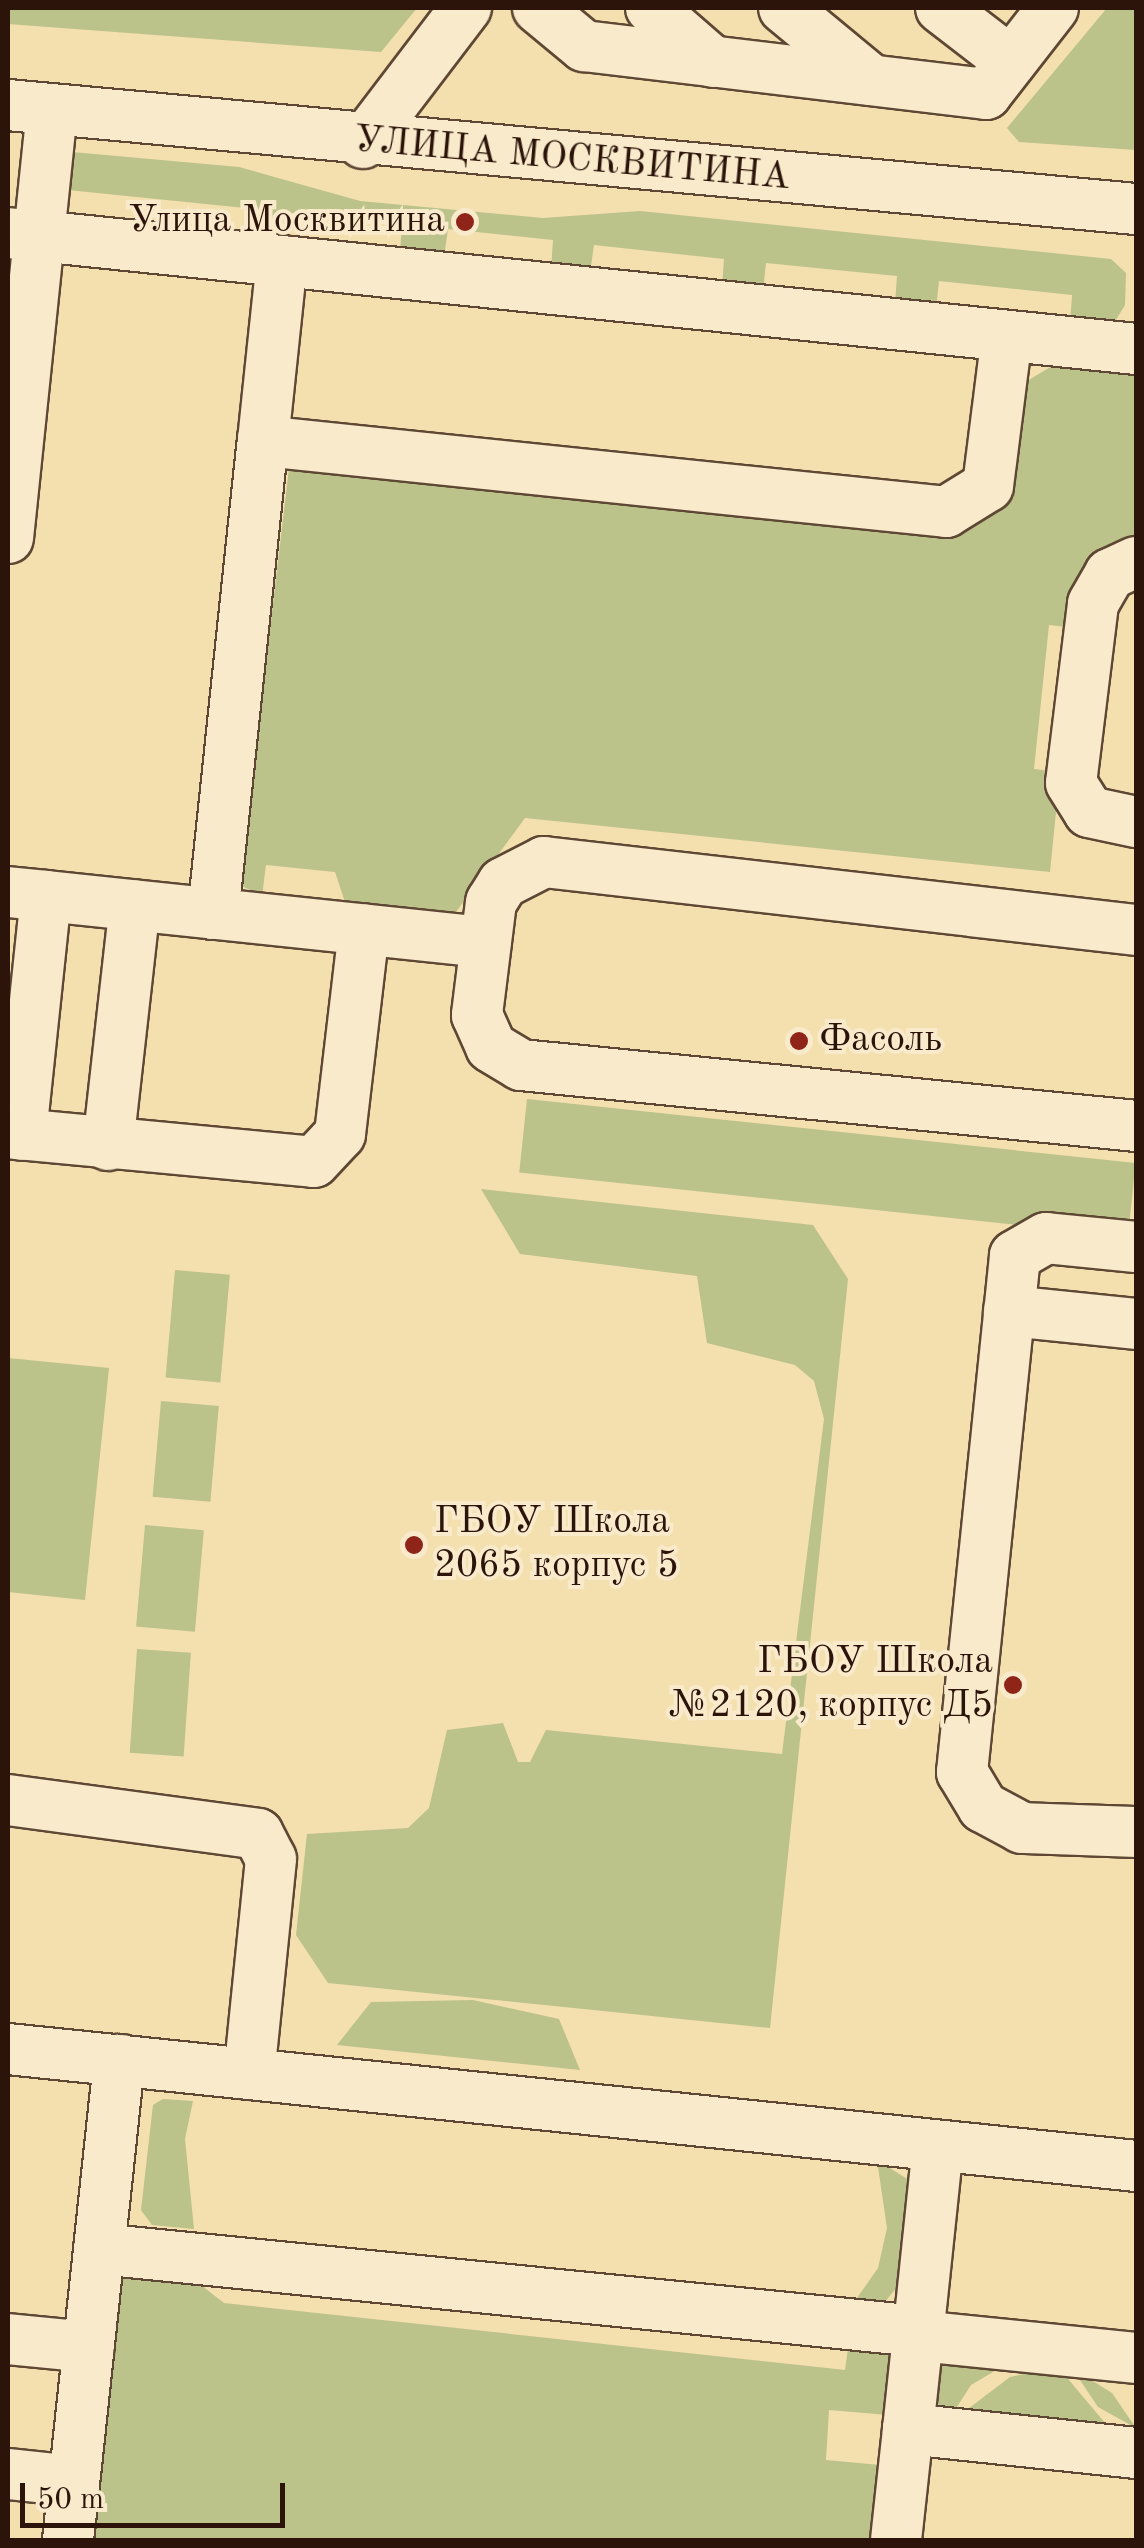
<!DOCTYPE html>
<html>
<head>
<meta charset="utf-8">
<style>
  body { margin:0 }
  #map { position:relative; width:1144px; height:2548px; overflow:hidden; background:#f4dfae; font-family:"Old Standard TT",serif }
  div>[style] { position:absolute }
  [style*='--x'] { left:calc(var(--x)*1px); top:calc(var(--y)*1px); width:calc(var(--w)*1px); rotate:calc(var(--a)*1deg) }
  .green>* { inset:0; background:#bbc28a; transform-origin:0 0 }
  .roads { filter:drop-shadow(2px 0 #5e4734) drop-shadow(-2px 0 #5e4734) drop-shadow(0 2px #5e4734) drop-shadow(0 -2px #5e4734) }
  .minor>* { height:50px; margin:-25px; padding:0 25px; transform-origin:25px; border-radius:25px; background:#f8eaca }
  .dots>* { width:28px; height:28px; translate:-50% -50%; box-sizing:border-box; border:5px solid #f8eaca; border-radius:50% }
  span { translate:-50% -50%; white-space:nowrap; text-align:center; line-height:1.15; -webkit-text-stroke:8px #f8eaca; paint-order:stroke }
  .street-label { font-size:38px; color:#2c140b }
  .poi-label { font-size:38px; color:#2c140b }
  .right { translate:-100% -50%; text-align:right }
  .left { translate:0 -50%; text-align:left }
  .frame { position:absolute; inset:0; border:10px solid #2c140b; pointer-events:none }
  .scale { position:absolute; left:20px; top:2483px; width:265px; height:45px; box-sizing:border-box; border:5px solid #2c140b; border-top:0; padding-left:12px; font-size:30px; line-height:35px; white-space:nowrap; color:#2c140b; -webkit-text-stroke:8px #f8eaca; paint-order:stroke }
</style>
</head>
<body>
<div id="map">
  <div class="green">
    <i style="clip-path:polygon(8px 8px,417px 8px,381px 52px,8px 24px)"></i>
    <i style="clip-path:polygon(1107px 8px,1136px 8px,1136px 150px,1019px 142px,1007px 128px)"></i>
    <i style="clip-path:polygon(61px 151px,239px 167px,360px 201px,543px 218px,640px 211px,1111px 259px,1126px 273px,1125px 305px,1111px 328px,1070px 324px,1072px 295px,939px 281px,936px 309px,895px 305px,897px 276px,766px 263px,763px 291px,722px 287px,724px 259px,594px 245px,590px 273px,551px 269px,553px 240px,448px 229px,444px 257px,400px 253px,402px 224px,291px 213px,288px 242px,252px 238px,255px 209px,58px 189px)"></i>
    <i style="clip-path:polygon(1057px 363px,1136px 372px,1136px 538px,1096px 557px,1075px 628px,1049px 625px,1034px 769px,1060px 772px,1050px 872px,525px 818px,453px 916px,346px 905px,335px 872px,266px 865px,262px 896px,240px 885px,289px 468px,955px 530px,993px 514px,1012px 491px,1027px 381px)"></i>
    <i style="left:527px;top:1099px;width:612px;height:74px;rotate:6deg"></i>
    <i style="clip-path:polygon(481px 1189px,813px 1225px,848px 1279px,770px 2028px,328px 1983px,296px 1935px,307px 1834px,408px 1828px,429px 1808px,447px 1730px,503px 1723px,518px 1762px,530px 1762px,546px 1730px,782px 1754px,824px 1419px,814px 1381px,795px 1365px,707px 1343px,697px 1276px,520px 1254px)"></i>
    <i style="left:175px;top:1270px;width:55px;height:108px;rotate:5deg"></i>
    <i style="clip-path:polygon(8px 1358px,109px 1368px,85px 1600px,8px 1592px)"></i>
    <i style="left:161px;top:1401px;width:58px;height:96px;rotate:5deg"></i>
    <i style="left:145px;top:1525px;width:59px;height:102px;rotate:5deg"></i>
    <i style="left:137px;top:1649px;width:54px;height:104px;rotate:4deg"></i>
    <i style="clip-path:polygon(473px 2000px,559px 2019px,580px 2070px,337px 2045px,371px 2002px)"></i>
    <i style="clip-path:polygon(163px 2099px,193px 2101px,185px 2139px,194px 2229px,152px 2225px,141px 2210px,153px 2105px)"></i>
    <i style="clip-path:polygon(877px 2160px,909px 2180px,901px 2282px,881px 2307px,850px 2308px,878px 2268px,887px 2228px)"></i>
    <i style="clip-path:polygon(184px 2272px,224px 2303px,845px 2370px,849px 2341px,882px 2347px,892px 2355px,900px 2416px,829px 2410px,826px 2460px,891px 2466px,884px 2540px,88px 2540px,117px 2276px)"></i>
    <i style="clip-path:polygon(942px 2359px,1003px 2366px,971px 2385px,953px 2413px,934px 2402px)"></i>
    <i style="clip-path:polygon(1058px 2367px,1116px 2436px,964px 2412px,1010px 2377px)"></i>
    <i style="clip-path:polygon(1072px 2368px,1112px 2393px,1136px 2428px,1098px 2407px)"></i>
  </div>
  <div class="roads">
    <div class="minor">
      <i style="--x:538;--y:8;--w:60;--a:39.6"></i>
      <i style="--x:584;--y:46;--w:405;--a:6.8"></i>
      <i style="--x:986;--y:94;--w:109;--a:-52.1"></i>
      <i style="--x:651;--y:8;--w:82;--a:41.1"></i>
      <i style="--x:784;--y:8;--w:113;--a:39.6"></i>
      <i style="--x:941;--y:8;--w:88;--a:37.6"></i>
      <i style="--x:8;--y:105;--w:1133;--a:5.27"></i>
      <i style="--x:363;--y:143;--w:170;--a:-52.7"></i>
      <i style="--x:8;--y:233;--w:31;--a:6"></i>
      <i style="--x:39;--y:236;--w:127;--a:-84.1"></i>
      <i style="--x:263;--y:441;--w:181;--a:-84"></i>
      <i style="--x:8;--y:538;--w:304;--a:-84.1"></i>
      <i style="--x:39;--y:236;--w:1103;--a:5.88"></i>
      <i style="--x:1136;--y:562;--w:29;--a:155"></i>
      <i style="--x:1110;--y:574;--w:34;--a:120"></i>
      <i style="--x:1093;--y:604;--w:180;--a:97"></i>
      <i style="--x:1071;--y:783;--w:34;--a:58"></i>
      <i style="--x:1089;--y:812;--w:48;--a:12"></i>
      <i style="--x:8;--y:892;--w:38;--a:6"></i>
      <i style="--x:46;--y:896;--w:240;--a:96"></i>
      <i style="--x:46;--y:896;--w:442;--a:6"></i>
      <i style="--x:213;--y:914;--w:476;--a:-84"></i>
      <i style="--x:263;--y:441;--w:687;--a:5.93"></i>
      <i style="--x:946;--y:512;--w:49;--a:-31.8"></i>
      <i style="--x:988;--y:486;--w:151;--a:-82.8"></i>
      <i style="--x:1136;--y:930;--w:596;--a:-173.45"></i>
      <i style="--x:544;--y:862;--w:46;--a:152.9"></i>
      <i style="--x:503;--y:883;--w:22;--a:122"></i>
      <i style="--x:491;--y:902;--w:114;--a:97.1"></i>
      <i style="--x:477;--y:1015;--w:35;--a:66"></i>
      <i style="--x:491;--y:1047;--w:35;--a:31"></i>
      <i style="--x:521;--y:1065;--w:618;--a:5.66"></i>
      <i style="--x:8;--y:1133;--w:307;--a:5.4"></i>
      <i style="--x:314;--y:1162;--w:38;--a:-47"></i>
      <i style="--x:340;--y:1134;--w:206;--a:-83.3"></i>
      <i style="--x:108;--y:1145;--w:241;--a:-83.6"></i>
      <i style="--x:1136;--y:1247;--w:90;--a:-174.3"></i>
      <i style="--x:1046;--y:1238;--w:36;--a:150"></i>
      <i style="--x:1015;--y:1256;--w:519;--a:95.86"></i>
      <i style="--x:962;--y:1772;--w:41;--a:59"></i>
      <i style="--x:983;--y:1807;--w:44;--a:28.3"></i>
      <i style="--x:1022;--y:1828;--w:114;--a:2"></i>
      <i style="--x:1009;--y:1311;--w:128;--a:5.8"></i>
      <i style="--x:8;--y:1800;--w:252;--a:7.7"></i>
      <i style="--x:258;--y:1834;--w:28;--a:63"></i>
      <i style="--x:271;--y:1859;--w:216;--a:95.8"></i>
      <i style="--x:8;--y:2049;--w:1134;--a:5.92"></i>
      <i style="--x:99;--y:2249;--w:823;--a:5.72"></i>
      <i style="--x:918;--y:2336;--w:191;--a:-84"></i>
      <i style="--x:8;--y:2339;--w:81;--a:5.6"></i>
      <i style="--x:1136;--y:2358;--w:219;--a:-174.2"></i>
      <i style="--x:918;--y:2336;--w:94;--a:96.1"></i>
      <i style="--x:908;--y:2429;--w:229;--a:6"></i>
      <i style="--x:8;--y:2474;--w:66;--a:6.1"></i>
      <i style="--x:68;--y:2540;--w:483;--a:-83.9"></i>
      <i style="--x:896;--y:2540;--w:112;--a:-83.8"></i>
    </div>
  </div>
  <div class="dots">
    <i style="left:465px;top:222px;background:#8f2418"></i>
    <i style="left:799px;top:1041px;background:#8f2418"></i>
    <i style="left:414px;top:1545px;background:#8f2418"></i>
    <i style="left:1013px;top:1685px;background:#8f2418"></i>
  </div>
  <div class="street-label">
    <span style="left:572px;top:160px;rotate:5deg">УЛИЦА МОСКВИТИНА</span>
  </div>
  <div class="poi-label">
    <span class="right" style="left:445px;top:222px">Улица Москвитина</span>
    <span class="left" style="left:819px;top:1041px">Фасоль</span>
    <span class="left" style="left:434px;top:1545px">ГБОУ Школа<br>2065 корпус 5</span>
    <span class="right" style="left:993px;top:1685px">ГБОУ Школа<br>№2120, корпус Д5</span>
  </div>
  <div class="frame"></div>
  <div class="scale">50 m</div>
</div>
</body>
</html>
